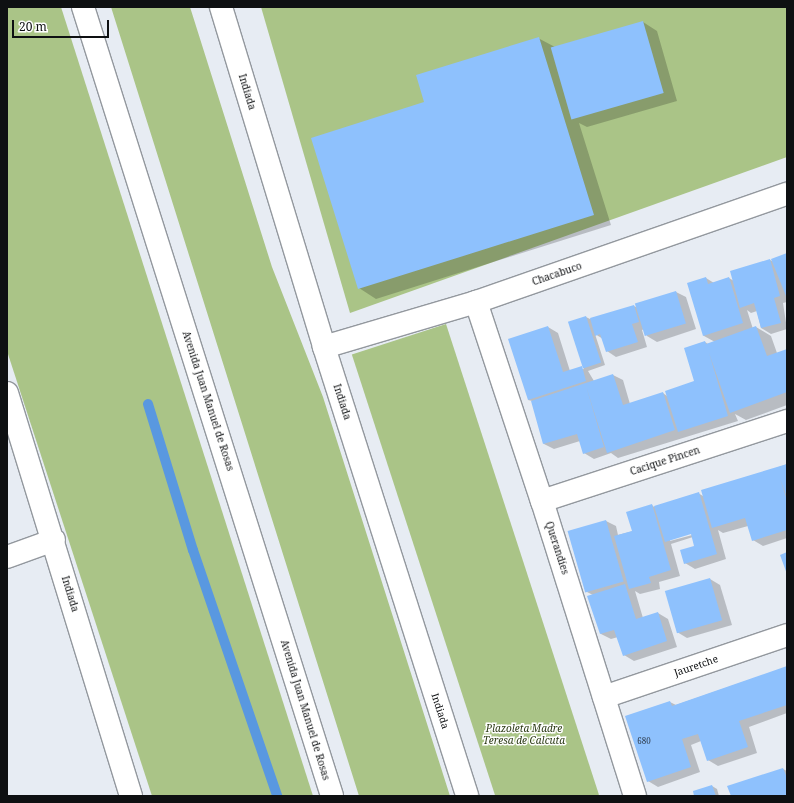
<!DOCTYPE html>
<html>
<head>
<meta charset="utf-8">
<style>
  body { margin:0 }
  #map { position:relative; width:794px; height:803px; overflow:hidden; background:#e7ecf3; font-family:"Noto Serif",serif }
  div>[style] { position:absolute }
  [style*='--x'] { left:calc(var(--x)*1px); top:calc(var(--y)*1px); width:calc(var(--w)*1px); rotate:calc(var(--a)*1deg) }
  .green>* { inset:0; background:#aac487; transform-origin:0 0 }
  .shadow>* { inset:0; background:#0003 }
  .stream>* { height:10px; margin:-5px; padding:0 5px; transform-origin:5px; border-radius:5px; background:#5998e0 }
  .building>* { inset:0; background:#8ec1fd; transform-origin:0 0 }
  .roads { filter:drop-shadow(1px 0 #93989e) drop-shadow(-1px 0 #93989e) drop-shadow(0 1px #93989e) drop-shadow(0 -1px #93989e) }
  .minor>* { height:22px; margin:-11px; padding:0 11px; transform-origin:11px; border-radius:11px; background:#fff }
  .primary>* { height:22px; margin:-11px; padding:0 11px; transform-origin:11px; border-radius:11px; background:#fff }
  span { translate:-50% -50%; white-space:nowrap; text-align:center; line-height:1.15; -webkit-text-stroke:3px #fff; paint-order:stroke }
  .number-label { font-size:8px; color:#2e3c4d }
  .number-label span { -webkit-text-stroke-width:0 }
  .street-label { font-size:10px; color:#0e1012 }
  .park-label { font-size:10px; color:#2a3913; font-style:italic }
  .frame { position:absolute; inset:0; border:8px solid #0e1012; pointer-events:none }
  .scale { position:absolute; left:12px; top:20px; width:97px; height:18px; box-sizing:border-box; border:2px solid #0e1012; border-top:0; padding-left:5px; font-size:12px; line-height:14px; white-space:nowrap; color:#0e1012; -webkit-text-stroke:3px #fff; paint-order:stroke }
</style>
</head>
<body>
<div id="map">
  <div class="green">
    <i style="clip-path:polygon(7px 7px,61px 7px,313px 796px,152px 796px,7px 351px)"></i>
    <i style="clip-path:polygon(111px 7px,190px 7px,272px 267px,323px 397px,450px 796px,359px 796px)"></i>
    <i style="clip-path:polygon(261px 7px,787px 7px,787px 157px,350px 313px)"></i>
    <i style="left:446px;top:324px;width:495px;height:99px;rotate:72deg"></i>
  </div>
  <div class="shadow">
    <i style="clip-path:polygon(643px 22px,657px 31px,677px 101px,587px 127px,579px 123px,611px 225px,376px 299px,359px 288px,425px 103px,538px 38px,555px 47px)"></i>
    <i style="clip-path:polygon(787px 254px,787px 302px,783px 303px,787px 329px,771px 334px,761px 328px,757px 311px,751px 313px,747px 310px,753px 329px,756px 327px,771px 336px,777px 353px,787px 350px,787px 405px,746px 420px,735px 414px,738px 421px,618px 458px,611px 453px,594px 459px,584px 453px,580px 441px,554px 449px,544px 444px,532px 401px,528px 400px,548px 327px,558px 333px,570px 371px,584px 369px,570px 322px,586px 317px,590px 319px,634px 306px,638px 308px,676px 292px,686px 297px,696px 329px,657px 342px,647px 336px,644px 329px,642px 330px,647px 347px,616px 357px,607px 351px,603px 339px,595px 334px,605px 365px,588px 371px,594px 381px,613px 375px,623px 380px,630px 404px,663px 393px,667px 396px,695px 382px,705px 342px,708px 344px,715px 342px,704px 336px,688px 284px,706px 278px,714px 283px,729px 278px,734px 281px,770px 260px,774px 262px)"></i>
    <i style="clip-path:polygon(evenodd,787px 464px,787px 538px,763px 546px,753px 540px,748px 526px,723px 533px,718px 530px,726px 559px,695px 569px,685px 563px,695px 547px,693px 537px,671px 544px,680px 576px,659px 582px,660px 589px,640px 594px,635px 591px,643px 618px,658px 613px,668px 619px,677px 647px,634px 661px,624px 655px,618px 637px,611px 639px,601px 634px,593px 595px,587px 592px,606px 521px,616px 526px,618px 535px,633px 531px,652px 505px,654px 507px,698px 493px,703px 496px,787px 464px,695px 532px,696px 534px,670px 541px,670px 539px,695px 532px)"></i>
    <i style="clip-path:polygon(710px 579px,720px 585px,732px 625px,687px 638px,677px 632px)"></i>
    <i style="clip-path:polygon(787px 667px,787px 713px,749px 727px,757px 753px,718px 766px,708px 760px,701px 741px,691px 745px,700px 772px,658px 787px,648px 781px,670px 702px,676px 705px)"></i>
    <i style="clip-path:polygon(783px 769px,787px 771px,787px 796px,732px 796px,729px 787px)"></i>
    <i style="clip-path:polygon(712px 786px,717px 789px,719px 796px,695px 796px)"></i>
  </div>
  <div class="stream">
    <i style="--x:148;--y:404;--w:153;--a:72.9"></i>
    <i style="--x:193;--y:550;--w:260;--a:71.1"></i>
  </div>
  <div class="building">
    <i style="left:643px;top:21px;width:75px;height:96px;rotate:74deg"></i>
    <i style="clip-path:polygon(539px 37px,594px 215px,358px 289px,311px 138px,424px 102px,416px 75px)"></i>
    <i style="clip-path:polygon(787px 253px,787px 296px,786px 296px,771px 259px)"></i>
    <i style="clip-path:polygon(770px 259px,780px 296px,774px 298px,781px 323px,761px 328px,754px 303px,740px 308px,730px 271px)"></i>
    <i style="clip-path:polygon(706px 277px,708px 284px,729px 277px,743px 323px,703px 336px,687px 283px)"></i>
    <i style="left:676px;top:291px;width:34px;height:43px;rotate:73deg"></i>
    <i style="clip-path:polygon(634px 305px,639px 322px,632px 324px,638px 342px,606px 352px,600px 334px,595px 336px,590px 318px)"></i>
    <i style="left:586px;top:316px;width:49px;height:19px;rotate:72deg"></i>
    <i style="clip-path:polygon(548px 326px,563px 372px,582px 366px,586px 381px,528px 400px,508px 339px)"></i>
    <i style="clip-path:polygon(756px 326px,767px 356px,787px 349px,787px 392px,730px 413px,709px 353px,728px 416px,678px 432px,665px 391px,694px 381px,684px 348px,705px 341px,706px 344px)"></i>
    <i style="clip-path:polygon(613px 374px,623px 405px,663px 392px,675px 430px,607px 453px,586px 386px,604px 447px,583px 454px,577px 434px,543px 444px,531px 401px)"></i>
    <i style="clip-path:polygon(787px 464px,787px 497px,780px 479px,787px 500px,787px 530px,752px 541px,745px 518px,712px 528px,701px 490px)"></i>
    <i style="clip-path:polygon(699px 492px,717px 554px,684px 564px,680px 550px,694px 546px,691px 534px,665px 542px,654px 506px)"></i>
    <i style="clip-path:polygon(652px 504px,671px 570px,649px 577px,651px 583px,629px 589px,614px 536px,632px 531px,626px 512px)"></i>
    <i style="left:606px;top:520px;width:64px;height:40px;rotate:74deg"></i>
    <i style="clip-path:polygon(787px 552px,787px 574px,780px 555px)"></i>
    <i style="left:710px;top:578px;width:44px;height:47px;rotate:74deg"></i>
    <i style="clip-path:polygon(625px 584px,636px 619px,658px 612px,667px 641px,623px 656px,614px 630px,600px 634px,587px 596px)"></i>
    <i style="clip-path:polygon(787px 666px,787px 705px,739px 721px,748px 747px,707px 761px,698px 734px,682px 739px,691px 767px,647px 782px,625px 716px,670px 701px,672px 706px)"></i>
    <i style="clip-path:polygon(783px 768px,787px 778px,787px 796px,731px 796px,727px 786px)"></i>
    <i style="clip-path:polygon(712px 785px,716px 796px,694px 796px,693px 791px)"></i>
  </div>
  <div class="roads">
    <div class="minor">
      <i style="--x:221;--y:7;--w:355;--a:73.1"></i>
      <i style="--x:324;--y:347;--w:471;--a:72.3"></i>
      <i style="--x:476;--y:302;--w:210;--a:71.7"></i>
      <i style="--x:542;--y:501;--w:309;--a:72.5"></i>
      <i style="--x:324;--y:347;--w:159;--a:-16.5"></i>
      <i style="--x:476;--y:302;--w:329;--a:-19.2"></i>
      <i style="--x:7;--y:393;--w:422;--a:72.9"></i>
      <i style="--x:542;--y:501;--w:258;--a:-18.1"></i>
      <i style="--x:7;--y:557;--w:50;--a:-19.9"></i>
      <i style="--x:604;--y:697;--w:193;--a:-18.7"></i>
    </div>
    <div class="primary">
      <i style="--x:83;--y:7;--w:827;--a:72.48"></i>
    </div>
  </div>
  <div class="number-label">
    <span style="left:644px;top:741px">680</span>
  </div>
  <div class="street-label">
    <span style="left:247px;top:92px;rotate:73deg">Indiada</span>
    <span style="left:557px;top:274px;rotate:-19deg">Chacabuco</span>
    <span style="left:208px;top:401px;rotate:72deg">Avenida Juan Manuel de Rosas</span>
    <span style="left:342px;top:402px;rotate:72deg">Indiada</span>
    <span style="left:665px;top:461px;rotate:-18deg">Cacique Pincen</span>
    <span style="left:557px;top:548px;rotate:72deg">Querandíes</span>
    <span style="left:70px;top:594px;rotate:73deg">Indiada</span>
    <span style="left:696px;top:666px;rotate:-19deg">Jauretche</span>
    <span style="left:305px;top:710px;rotate:73deg">Avenida Juan Manuel de Rosas</span>
    <span style="left:440px;top:711px;rotate:72deg">Indiada</span>
  </div>
  <div class="park-label">
    <span style="left:524px;top:734px">Plazoleta Madre<br>Teresa de Calcuta</span>
  </div>
  <div class="frame"></div>
  <div class="scale">20 m</div>
</div>
</body>
</html>
